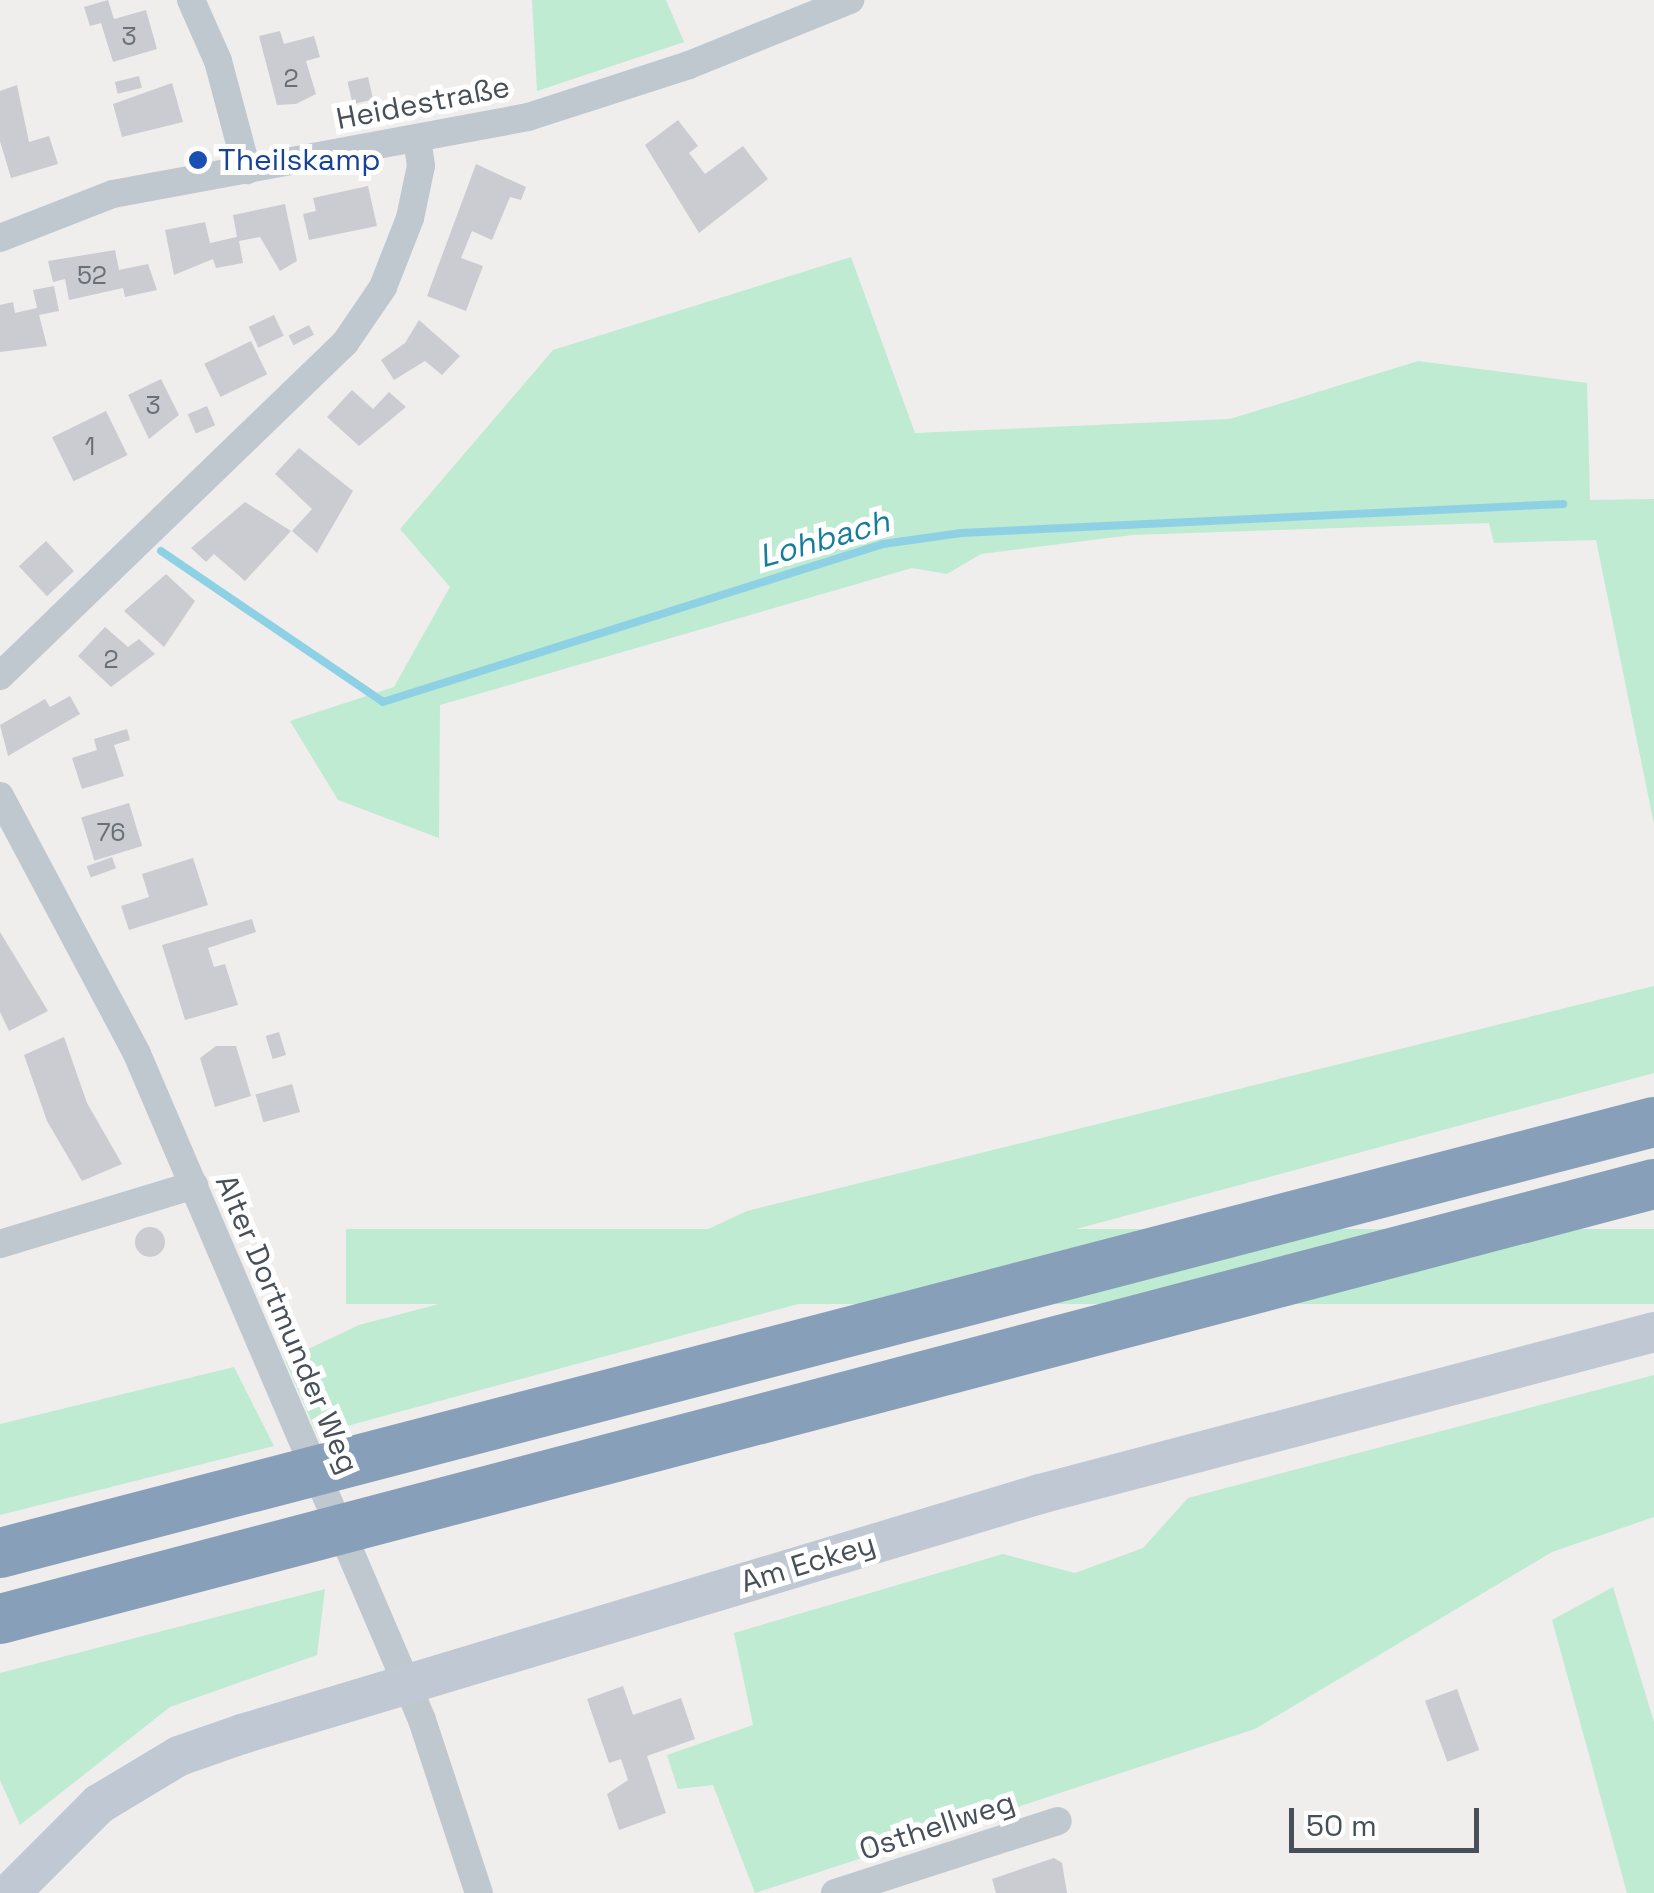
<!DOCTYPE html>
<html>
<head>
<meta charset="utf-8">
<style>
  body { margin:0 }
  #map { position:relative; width:1654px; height:1893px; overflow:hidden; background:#f0eded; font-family:"Space Grotesk",sans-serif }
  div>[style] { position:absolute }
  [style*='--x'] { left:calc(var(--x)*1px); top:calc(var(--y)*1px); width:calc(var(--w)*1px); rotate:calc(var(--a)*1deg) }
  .green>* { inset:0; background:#beebd1; transform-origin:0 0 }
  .stream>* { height:8px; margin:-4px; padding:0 4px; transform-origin:4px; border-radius:4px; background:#8ed1e5 }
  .building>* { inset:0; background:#caccd2; transform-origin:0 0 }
  .round { border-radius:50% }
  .street>* { height:28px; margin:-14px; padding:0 14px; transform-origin:14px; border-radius:14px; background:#bfc7cf }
  .secondary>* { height:40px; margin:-20px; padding:0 20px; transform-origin:20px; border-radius:20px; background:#bfc8d3 }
  .highway>* { height:50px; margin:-25px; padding:0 25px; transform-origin:25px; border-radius:25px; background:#889fb9 }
  .dots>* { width:28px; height:28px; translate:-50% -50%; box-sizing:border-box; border:5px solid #fff; border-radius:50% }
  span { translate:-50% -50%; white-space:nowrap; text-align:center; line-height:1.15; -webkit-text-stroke:10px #fff; paint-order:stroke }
  .number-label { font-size:25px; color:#686f77 }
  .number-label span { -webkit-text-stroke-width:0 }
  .street-label { font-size:30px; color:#475059 }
  .transit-label { font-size:30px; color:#164399 }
  .left { translate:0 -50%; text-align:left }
  .water-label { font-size:32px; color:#167d9e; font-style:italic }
  .scale { position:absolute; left:1289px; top:1808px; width:190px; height:45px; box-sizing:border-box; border:5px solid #475059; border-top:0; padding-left:12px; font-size:30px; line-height:35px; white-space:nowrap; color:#475059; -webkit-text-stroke:8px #fff; paint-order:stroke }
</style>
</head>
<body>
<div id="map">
  <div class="green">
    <i style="clip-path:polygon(532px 0,666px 0,684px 42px,537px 91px)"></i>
    <i style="clip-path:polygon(851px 257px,915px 433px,1230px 419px,1418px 361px,1587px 383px,1590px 500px,1654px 499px,1654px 824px,1596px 540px,1494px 543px,1489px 523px,1132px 535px,981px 554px,947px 574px,912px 568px,440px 705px,439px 838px,338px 800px,290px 721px,394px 687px,450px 587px,400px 529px,553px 350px)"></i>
    <i style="clip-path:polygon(1654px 986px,1654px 1073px,317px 1434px,285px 1360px,359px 1325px,689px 1238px,747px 1211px)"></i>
    <i style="left:1654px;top:1229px;width:75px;height:1308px;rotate:90deg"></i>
    <i style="clip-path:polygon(234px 1367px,274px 1446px,0 1515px,0 1424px)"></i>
    <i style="clip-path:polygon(1654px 1375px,1654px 1517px,1552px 1552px,1255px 1729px,755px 1893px,713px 1785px,678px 1789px,667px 1755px,753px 1725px,734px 1633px,1003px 1554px,1075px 1573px,1143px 1548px,1188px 1498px)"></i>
    <i style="clip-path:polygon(1613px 1587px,1654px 1722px,1654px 1893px,1627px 1893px,1552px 1620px)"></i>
    <i style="clip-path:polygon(325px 1589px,317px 1655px,170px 1707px,20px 1825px,0 1780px,0 1673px)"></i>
  </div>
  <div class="stream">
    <i style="--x:161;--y:551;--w:268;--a:34.2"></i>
    <i style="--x:383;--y:702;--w:524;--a:-17.54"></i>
    <i style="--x:883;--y:544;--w:79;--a:-8"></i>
    <i style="--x:961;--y:533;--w:603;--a:-2.76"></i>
  </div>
  <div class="building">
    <i style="clip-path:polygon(108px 0,114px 19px,146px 10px,157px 49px,113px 62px,101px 23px,90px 26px,84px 7px)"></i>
    <i style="clip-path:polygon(280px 31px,284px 44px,314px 36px,320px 57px,306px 61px,316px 94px,296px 104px,277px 105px,259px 36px)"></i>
    <i style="left:139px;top:76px;width:12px;height:25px;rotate:76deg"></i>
    <i style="left:368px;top:77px;width:23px;height:21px;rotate:77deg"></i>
    <i style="clip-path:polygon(172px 83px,183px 122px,122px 137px,113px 104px)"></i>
    <i style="clip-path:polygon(17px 85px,29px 142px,49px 136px,58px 164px,11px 178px,0 141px,0 91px)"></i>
    <i style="clip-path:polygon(678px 120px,698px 146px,689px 153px,705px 174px,743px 146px,768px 179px,699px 233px,645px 145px)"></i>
    <i style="clip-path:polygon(476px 164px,526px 187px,521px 200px,510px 197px,492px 240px,472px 231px,461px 258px,483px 266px,466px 311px,427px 296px)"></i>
    <i style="clip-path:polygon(368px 186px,377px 226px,309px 240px,303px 214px,316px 211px,313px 198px)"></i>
    <i style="clip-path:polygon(285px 204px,297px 261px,280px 271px,260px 237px,239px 241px,243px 263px,216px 268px,213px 259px,174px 275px,165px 230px,205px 222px,210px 243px,237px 237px,233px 215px)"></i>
    <i style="clip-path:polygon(115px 250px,119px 270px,148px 264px,157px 290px,125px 297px,123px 288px,69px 300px,65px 279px,53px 282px,48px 261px)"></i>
    <i style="clip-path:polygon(54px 286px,59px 311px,39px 315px,47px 346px,0 352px,0 305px,13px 302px,15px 313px,37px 308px,33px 290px)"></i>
    <i style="left:274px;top:315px;width:23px;height:28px;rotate:65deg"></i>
    <i style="clip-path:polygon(419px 320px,460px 356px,442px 375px,425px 361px,394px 380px,381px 360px,405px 343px)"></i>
    <i style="left:309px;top:325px;width:11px;height:23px;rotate:63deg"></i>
    <i style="left:251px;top:341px;width:37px;height:52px;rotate:64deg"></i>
    <i style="clip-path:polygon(161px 379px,179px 415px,149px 439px,128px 395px)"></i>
    <i style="clip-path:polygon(352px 390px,373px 409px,389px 392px,406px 407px,359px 446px,327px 417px)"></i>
    <i style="left:207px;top:406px;width:21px;height:21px;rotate:67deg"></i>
    <i style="left:106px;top:411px;width:49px;height:60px;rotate:64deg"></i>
    <i style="clip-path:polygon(299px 448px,353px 491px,317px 553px,292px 531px,312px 509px,275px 474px)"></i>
    <i style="clip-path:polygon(245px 502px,291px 531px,245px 581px,214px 554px,206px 562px,191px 548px)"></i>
    <i style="left:46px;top:541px;width:41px;height:37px;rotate:47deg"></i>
    <i style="clip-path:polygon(166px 574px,195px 601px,164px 647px,124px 611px)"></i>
    <i style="clip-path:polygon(105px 627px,128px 647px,139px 639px,155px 654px,111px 687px,78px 656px)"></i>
    <i style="clip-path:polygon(70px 696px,80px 714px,8px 756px,0 725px,45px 699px,50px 707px)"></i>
    <i style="clip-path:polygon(127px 729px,130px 740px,114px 745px,124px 776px,82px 789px,72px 758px,97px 750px,94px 739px)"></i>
    <i style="left:129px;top:803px;width:45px;height:50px;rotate:73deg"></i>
    <i style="left:112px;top:857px;width:12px;height:27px;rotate:70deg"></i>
    <i style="clip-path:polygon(193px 858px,208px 905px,129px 930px,121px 906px,149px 897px,142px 874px)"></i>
    <i style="clip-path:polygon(252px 919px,256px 932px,208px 948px,214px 967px,225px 964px,238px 1005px,185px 1020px,162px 945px)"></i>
    <i style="clip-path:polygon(0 932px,48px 1011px,9px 1031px,0 1012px)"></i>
    <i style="left:279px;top:1032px;width:24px;height:14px;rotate:73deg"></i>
    <i style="clip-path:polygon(64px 1037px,87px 1103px,122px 1164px,82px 1181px,47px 1121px,24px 1055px)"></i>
    <i style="clip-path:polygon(216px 1046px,236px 1046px,251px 1096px,215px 1107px,200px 1058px)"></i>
    <i style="left:292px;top:1084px;width:29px;height:38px;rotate:74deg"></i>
    <i class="round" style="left:135px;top:1227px;width:30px;height:30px"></i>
    <i style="clip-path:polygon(623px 1686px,633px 1715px,681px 1698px,695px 1739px,647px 1756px,666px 1813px,619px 1830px,607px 1794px,628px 1780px,621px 1759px,609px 1763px,587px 1699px)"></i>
    <i style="left:1457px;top:1689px;width:65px;height:34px;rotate:70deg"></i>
    <i style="clip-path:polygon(1054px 1858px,1062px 1863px,1067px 1893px,996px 1893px,992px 1879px)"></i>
  </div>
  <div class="street">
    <i style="--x:191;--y:0;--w:67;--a:66.1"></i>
    <i style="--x:218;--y:61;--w:113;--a:75.1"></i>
    <i style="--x:0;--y:238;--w:121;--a:-21.3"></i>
    <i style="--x:113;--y:194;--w:422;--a:-10.5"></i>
    <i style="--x:528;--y:117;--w:169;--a:-17.9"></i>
    <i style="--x:689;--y:65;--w:174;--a:-22"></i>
    <i style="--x:0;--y:676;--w:479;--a:-44"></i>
    <i style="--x:345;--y:343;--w:68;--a:-55.8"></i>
    <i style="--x:383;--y:287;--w:74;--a:-68.6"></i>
    <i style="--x:410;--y:218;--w:53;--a:-78.1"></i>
    <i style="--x:421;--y:166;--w:28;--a:-98"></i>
    <i style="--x:0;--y:796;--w:292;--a:62"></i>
    <i style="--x:137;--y:1054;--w:724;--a:66.83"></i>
    <i style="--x:422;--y:1720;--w:182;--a:71.8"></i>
    <i style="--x:0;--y:1244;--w:203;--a:-16.9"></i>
    <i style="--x:835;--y:1893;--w:234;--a:-17.9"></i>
  </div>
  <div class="secondary">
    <i style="--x:10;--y:1893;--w:126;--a:-45"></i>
    <i style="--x:99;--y:1804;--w:93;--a:-31"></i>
    <i style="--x:179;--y:1756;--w:67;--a:-19.2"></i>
    <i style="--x:242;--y:1734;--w:833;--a:-16.74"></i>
    <i style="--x:1040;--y:1494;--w:635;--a:-14.78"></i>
  </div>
  <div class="highway">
    <i style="--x:0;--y:1553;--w:1709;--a:-14.61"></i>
    <i style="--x:0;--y:1619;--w:1710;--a:-14.74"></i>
  </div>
  <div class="dots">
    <i style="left:198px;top:160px;background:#1a4fb4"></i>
  </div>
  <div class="number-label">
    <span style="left:129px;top:36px">3</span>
    <span style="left:291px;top:78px">2</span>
    <span style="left:92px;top:275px">52</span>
    <span style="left:153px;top:405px">3</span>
    <span style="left:90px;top:446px">1</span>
    <span style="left:111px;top:659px">2</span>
    <span style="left:111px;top:832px">76</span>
  </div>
  <div class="street-label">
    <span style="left:423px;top:103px;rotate:-11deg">Heidestraße</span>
    <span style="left:287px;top:1324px;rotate:67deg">Alter Dortmunder Weg</span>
    <span style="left:808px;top:1563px;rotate:-17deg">Am Eckey</span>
    <span style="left:937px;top:1826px;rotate:-18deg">Osthellweg</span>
  </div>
  <div class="transit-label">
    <span class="left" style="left:218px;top:160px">Theilskamp</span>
  </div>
  <div class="water-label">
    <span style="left:824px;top:539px;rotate:-16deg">Lohbach</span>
  </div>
  <div class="scale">50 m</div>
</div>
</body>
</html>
